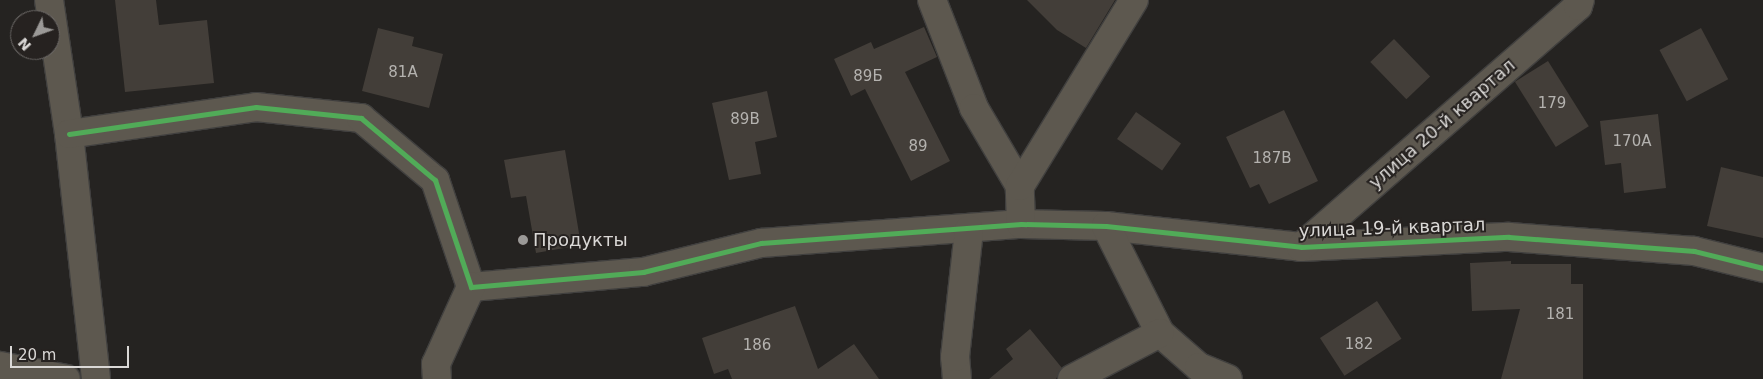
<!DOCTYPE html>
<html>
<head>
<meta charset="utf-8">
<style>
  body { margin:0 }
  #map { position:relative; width:1763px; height:379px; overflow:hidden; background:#252321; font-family:"DejaVu Sans",sans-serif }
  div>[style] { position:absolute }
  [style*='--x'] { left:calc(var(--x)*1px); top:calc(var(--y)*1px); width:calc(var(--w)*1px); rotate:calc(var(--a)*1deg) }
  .building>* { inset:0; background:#433e39; transform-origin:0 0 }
  .roads { filter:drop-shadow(1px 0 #41403f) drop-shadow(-1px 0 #41403f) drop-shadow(0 1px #41403f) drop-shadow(0 -1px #41403f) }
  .minor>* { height:28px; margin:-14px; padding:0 14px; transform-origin:14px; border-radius:14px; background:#5d584f }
  .cycleway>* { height:5px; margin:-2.5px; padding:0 2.5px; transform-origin:2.5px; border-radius:2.5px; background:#51ab58 }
  .dots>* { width:14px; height:14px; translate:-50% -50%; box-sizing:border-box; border:2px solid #262220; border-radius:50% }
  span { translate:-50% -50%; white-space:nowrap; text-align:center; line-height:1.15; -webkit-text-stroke:4px #262220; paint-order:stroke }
  .number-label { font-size:15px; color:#b4b2af }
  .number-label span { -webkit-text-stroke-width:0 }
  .street-label { font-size:18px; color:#dad8d6 }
  .poi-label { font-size:18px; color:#dad8d6 }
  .left { translate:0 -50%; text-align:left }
  .north { position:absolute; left:10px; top:10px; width:50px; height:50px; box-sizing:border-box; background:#262220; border:1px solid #6e6b69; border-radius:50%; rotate:228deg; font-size:14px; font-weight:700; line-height:20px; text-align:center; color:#dad8d6 }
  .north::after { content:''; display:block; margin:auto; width:18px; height:22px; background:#9b9997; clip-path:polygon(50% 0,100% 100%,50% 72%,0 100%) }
  .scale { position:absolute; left:10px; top:346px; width:119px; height:22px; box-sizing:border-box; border:2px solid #dad8d6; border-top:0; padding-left:6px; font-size:15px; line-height:18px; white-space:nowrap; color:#dad8d6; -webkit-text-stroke:4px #262220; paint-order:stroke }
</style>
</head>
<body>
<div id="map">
  <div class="building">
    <i style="clip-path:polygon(115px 0,156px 0,159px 25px,207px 20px,214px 83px,125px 92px)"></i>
    <i style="clip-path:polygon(1027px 0,1115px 0,1086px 48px,1057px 30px)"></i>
    <i style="clip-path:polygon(924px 27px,937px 57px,905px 72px,950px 161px,911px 181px,865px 89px,851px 96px,834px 59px,871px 42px,874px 49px)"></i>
    <i style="clip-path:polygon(378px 28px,414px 37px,412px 46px,443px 54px,429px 108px,362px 91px)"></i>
    <i style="left:1701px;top:28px;width:58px;height:47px;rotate:62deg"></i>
    <i style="left:1394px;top:39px;width:52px;height:33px;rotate:46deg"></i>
    <i style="left:1548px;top:61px;width:77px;height:39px;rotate:58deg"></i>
    <i style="clip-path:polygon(767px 91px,777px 137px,755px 142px,761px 174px,729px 180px,712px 103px)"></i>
    <i style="clip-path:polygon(1284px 110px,1318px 181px,1269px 204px,1259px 184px,1250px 188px,1226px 137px)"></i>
    <i style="left:1136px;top:112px;width:55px;height:33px;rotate:35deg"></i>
    <i style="clip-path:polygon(1658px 114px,1666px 188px,1624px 193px,1621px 163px,1605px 165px,1600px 121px)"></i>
    <i style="clip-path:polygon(565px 150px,581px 245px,536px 253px,526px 196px,511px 198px,504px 160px)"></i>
    <i style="clip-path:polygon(1721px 167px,1763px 177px,1763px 238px,1707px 226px)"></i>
    <i style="clip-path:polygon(1511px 261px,1511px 264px,1571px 264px,1571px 284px,1583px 284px,1583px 379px,1501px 379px,1520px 309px,1472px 311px,1470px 263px)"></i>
    <i style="left:1377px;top:301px;width:45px;height:68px;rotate:57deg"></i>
    <i style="clip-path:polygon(795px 306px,818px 369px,854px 344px,879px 379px,732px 379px,728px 369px,714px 374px,702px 338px)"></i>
    <i style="clip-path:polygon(1030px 329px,1062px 368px,1056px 379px,989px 379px,1013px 359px,1006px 349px)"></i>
  </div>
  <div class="roads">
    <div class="minor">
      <i style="--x:49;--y:0;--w:135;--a:81.5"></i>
      <i style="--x:69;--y:134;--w:246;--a:83.7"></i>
      <i style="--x:932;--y:0;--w:116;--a:68.7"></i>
      <i style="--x:974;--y:108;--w:91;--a:59.5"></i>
      <i style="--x:69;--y:134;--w:189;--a:-8.2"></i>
      <i style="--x:256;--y:107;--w:106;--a:6"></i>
      <i style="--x:361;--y:118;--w:97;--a:40"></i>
      <i style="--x:435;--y:180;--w:113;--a:71.4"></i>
      <i style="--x:471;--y:287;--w:173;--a:-5"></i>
      <i style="--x:643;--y:272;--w:122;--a:-13.8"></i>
      <i style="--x:761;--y:243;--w:261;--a:-4.2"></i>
      <i style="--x:1021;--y:224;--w:85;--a:1.3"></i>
      <i style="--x:1106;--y:226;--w:196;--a:6.1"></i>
      <i style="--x:1301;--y:247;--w:208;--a:-2.8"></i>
      <i style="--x:1509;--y:237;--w:186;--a:4.3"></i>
      <i style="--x:1694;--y:251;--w:71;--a:13.8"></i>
      <i style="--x:1021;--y:224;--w:38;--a:-92"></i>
      <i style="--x:1020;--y:186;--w:218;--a:-58.5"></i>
      <i style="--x:1106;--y:226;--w:120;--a:63.2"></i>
      <i style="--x:1160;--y:333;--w:52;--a:41.1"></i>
      <i style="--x:1199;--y:367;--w:31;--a:22"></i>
      <i style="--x:1301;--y:247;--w:367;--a:-41"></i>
      <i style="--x:1578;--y:6;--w:6;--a:-72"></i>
      <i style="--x:0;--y:366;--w:67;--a:11.1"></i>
      <i style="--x:437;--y:379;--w:15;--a:-94"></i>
      <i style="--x:436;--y:364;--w:85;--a:-65.6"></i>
      <i style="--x:957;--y:379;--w:22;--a:-95"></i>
      <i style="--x:955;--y:357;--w:128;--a:-83.7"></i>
      <i style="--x:1072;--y:379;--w:99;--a:-27.6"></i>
    </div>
  </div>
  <div class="cycleway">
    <i style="--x:69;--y:134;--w:189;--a:-8.2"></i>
    <i style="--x:256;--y:107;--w:106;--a:6"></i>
    <i style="--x:361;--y:118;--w:97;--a:40"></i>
    <i style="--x:435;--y:180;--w:113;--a:71.4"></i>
    <i style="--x:471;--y:287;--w:173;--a:-5"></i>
    <i style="--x:643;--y:272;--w:122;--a:-13.8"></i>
    <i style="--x:761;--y:243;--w:261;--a:-4.2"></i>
    <i style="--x:1021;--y:224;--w:85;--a:1.3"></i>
    <i style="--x:1106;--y:226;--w:196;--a:6.1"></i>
    <i style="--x:1301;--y:247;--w:208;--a:-2.8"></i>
    <i style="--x:1509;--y:237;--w:186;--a:4.3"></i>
    <i style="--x:1694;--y:251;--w:71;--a:13.8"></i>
  </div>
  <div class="dots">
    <i style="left:523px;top:240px;background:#9b9997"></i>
  </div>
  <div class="number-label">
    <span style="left:403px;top:73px">81А</span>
    <span style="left:868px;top:77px">89Б</span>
    <span style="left:1552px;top:104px">179</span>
    <span style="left:745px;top:120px">89В</span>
    <span style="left:1632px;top:142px">170А</span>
    <span style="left:918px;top:147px">89</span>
    <span style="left:1272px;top:159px">187В</span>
    <span style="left:1560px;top:315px">181</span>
    <span style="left:1359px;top:345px">182</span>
    <span style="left:757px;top:346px">186</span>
  </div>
  <div class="street-label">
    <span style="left:1442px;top:124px;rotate:-41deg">улица 20-й квартал</span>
    <span style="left:1392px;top:228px;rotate:-2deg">улица 19-й квартал</span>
  </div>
  <div class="poi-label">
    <span class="left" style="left:533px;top:240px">Продукты</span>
  </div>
  <div class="north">N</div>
  <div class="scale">20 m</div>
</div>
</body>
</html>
